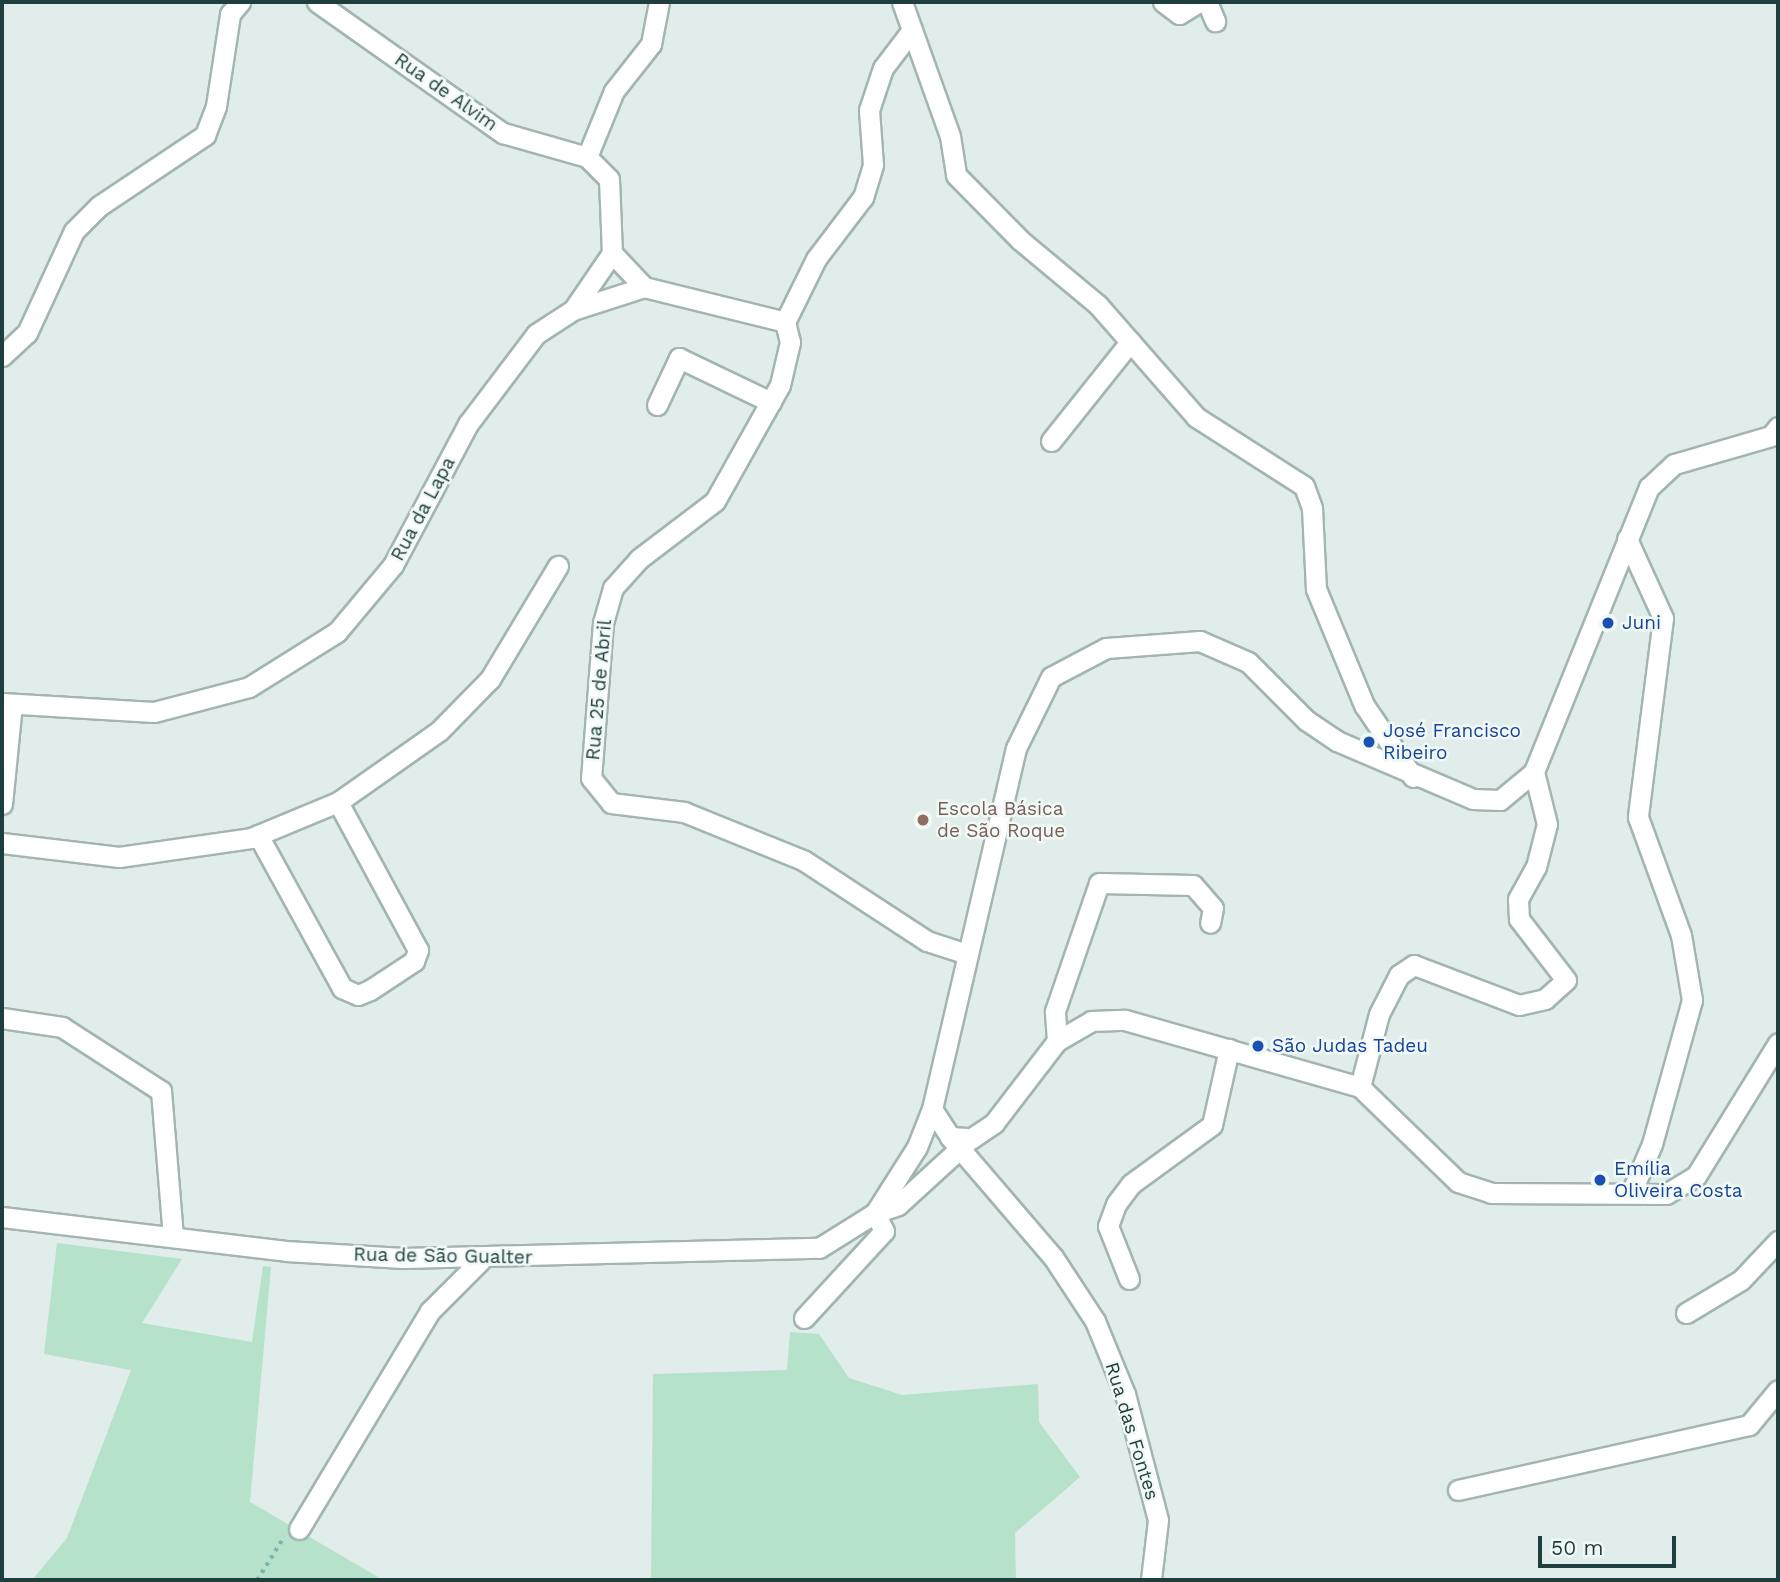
<!DOCTYPE html>
<html>
<head>
<meta charset="utf-8">
<style>
  body { margin:0 }
  #map { position:relative; width:1780px; height:1582px; overflow:hidden; background:#e0edea; font-family:"Work Sans",sans-serif }
  div>[style] { position:absolute }
  [style*='--x'] { left:calc(var(--x)*1px); top:calc(var(--y)*1px); width:calc(var(--w)*1px); rotate:calc(var(--a)*1deg) }
  .green>* { inset:0; background:#b6e1cb }
  .path>* { height:3.5px; margin-top:-1.75px; transform-origin:0; background:repeating-linear-gradient(90deg,#7db4af 0 3.5px,transparent 0 8.5px) }
  .roads { filter:drop-shadow(2px 0 #a2b5b3) drop-shadow(-2px 0 #a2b5b3) drop-shadow(0 2px #a2b5b3) drop-shadow(0 -2px #a2b5b3) }
  .minor>* { height:19px; margin:-9.5px; padding:0 9.5px; transform-origin:9.5px; border-radius:9.5px; background:#fff }
  .dots>* { width:19px; height:19px; translate:-50% -50%; box-sizing:border-box; border:4px solid #f1f9f7; border-radius:50% }
  span { translate:-50% -50%; white-space:nowrap; text-align:center; line-height:1.15; -webkit-text-stroke:5px #f1f9f7; paint-order:stroke }
  .street-label { font-size:19px; color:#1f3f3e }
  .transit-label { font-size:19px; color:#164399 }
  .left { translate:0 -50%; text-align:left }
  .education-label { font-size:19px; color:#785e54 }
  .frame { position:absolute; inset:0; border:4px solid #1f3f3e; pointer-events:none }
  .scale { position:absolute; left:1538px; top:1536px; width:138px; height:32px; box-sizing:border-box; border:4px solid #1f3f3e; border-top:0; padding-left:9px; font-size:21px; line-height:24px; white-space:nowrap; color:#1f3f3e; -webkit-text-stroke:5px #f1f9f7; paint-order:stroke }
</style>
</head>
<body>
<div id="map">
  <div class="green">
    <i style="clip-path:polygon(57px 1243px,182px 1259px,142px 1323px,252px 1342px,263px 1266px,271px 1267px,250px 1502px,383px 1580px,32px 1580px,67px 1538px,131px 1370px,44px 1354px)"></i>
    <i style="clip-path:polygon(790px 1332px,819px 1334px,849px 1378px,902px 1395px,1038px 1384px,1039px 1422px,1080px 1477px,1015px 1533px,1016px 1580px,651px 1580px,653px 1374px,787px 1370px)"></i>
  </div>
  <div class="path">
    <i style="--x:257;--y:1580;--w:51;--a:-57.9"></i>
  </div>
  <div class="roads">
    <div class="minor">
      <i style="--x:317;--y:2;--w:228;--a:35.2"></i>
      <i style="--x:503;--y:133;--w:87;--a:15.9"></i>
      <i style="--x:587;--y:157;--w:31;--a:45"></i>
      <i style="--x:609;--y:179;--w:74;--a:87.7"></i>
      <i style="--x:612;--y:253;--w:47;--a:46.7"></i>
      <i style="--x:644;--y:287;--w:145;--a:13.9"></i>
      <i style="--x:902;--y:2;--w:142;--a:70.3"></i>
      <i style="--x:950;--y:136;--w:39;--a:81"></i>
      <i style="--x:956;--y:175;--w:91;--a:45.4"></i>
      <i style="--x:1020;--y:240;--w:102;--a:39.8"></i>
      <i style="--x:1098;--y:305;--w:149;--a:48.8"></i>
      <i style="--x:1196;--y:417;--w:128;--a:32.6"></i>
      <i style="--x:1304;--y:486;--w:23;--a:70"></i>
      <i style="--x:1312;--y:508;--w:81;--a:87.2"></i>
      <i style="--x:1316;--y:589;--w:126;--a:67.5"></i>
      <i style="--x:1364;--y:705;--w:87;--a:55.8"></i>
      <i style="--x:1163;--y:2;--w:20;--a:37"></i>
      <i style="--x:1179;--y:14;--w:23;--a:-31"></i>
      <i style="--x:1207;--y:2;--w:21;--a:67"></i>
      <i style="--x:912;--y:30;--w:48;--a:127.3"></i>
      <i style="--x:883;--y:68;--w:44;--a:108.4"></i>
      <i style="--x:869;--y:110;--w:55;--a:85.8"></i>
      <i style="--x:873;--y:165;--w:34;--a:107"></i>
      <i style="--x:863;--y:197;--w:78;--a:127.2"></i>
      <i style="--x:816;--y:259;--w:70;--a:116.2"></i>
      <i style="--x:785;--y:322;--w:21;--a:76"></i>
      <i style="--x:790;--y:342;--w:44;--a:103.1"></i>
      <i style="--x:780;--y:385;--w:133;--a:119.3"></i>
      <i style="--x:715;--y:501;--w:96;--a:142.7"></i>
      <i style="--x:639;--y:559;--w:39;--a:132"></i>
      <i style="--x:613;--y:588;--w:36;--a:106"></i>
      <i style="--x:603;--y:623;--w:155;--a:94.4"></i>
      <i style="--x:591;--y:778;--w:32;--a:51"></i>
      <i style="--x:611;--y:803;--w:74;--a:7"></i>
      <i style="--x:684;--y:812;--w:128;--a:22"></i>
      <i style="--x:803;--y:860;--w:148;--a:33.2"></i>
      <i style="--x:927;--y:941;--w:42;--a:18"></i>
      <i style="--x:587;--y:157;--w:71;--a:-67.8"></i>
      <i style="--x:614;--y:91;--w:60;--a:-51.8"></i>
      <i style="--x:651;--y:44;--w:43;--a:-79.2"></i>
      <i style="--x:573;--y:310;--w:69;--a:-55.6"></i>
      <i style="--x:2;--y:356;--w:34;--a:-43"></i>
      <i style="--x:27;--y:333;--w:112;--a:-65.3"></i>
      <i style="--x:74;--y:231;--w:35;--a:-45"></i>
      <i style="--x:99;--y:206;--w:128;--a:-33.8"></i>
      <i style="--x:205;--y:135;--w:31;--a:-69"></i>
      <i style="--x:216;--y:106;--w:93;--a:-81.3"></i>
      <i style="--x:230;--y:14;--w:16;--a:-50"></i>
      <i style="--x:657;--y:405;--w:52;--a:-64.9"></i>
      <i style="--x:679;--y:358;--w:102;--a:25.6"></i>
      <i style="--x:1778;--y:427;--w:11;--a:128"></i>
      <i style="--x:1771;--y:436;--w:101;--a:163.9"></i>
      <i style="--x:1674;--y:464;--w:34;--a:137"></i>
      <i style="--x:1649;--y:487;--w:307;--a:112"></i>
      <i style="--x:1534;--y:772;--w:44;--a:140.5"></i>
      <i style="--x:1500;--y:800;--w:27;--a:-178"></i>
      <i style="--x:1473;--y:799;--w:148;--a:-156.9"></i>
      <i style="--x:1337;--y:741;--w:36;--a:-146"></i>
      <i style="--x:1307;--y:721;--w:83;--a:-135"></i>
      <i style="--x:1248;--y:662;--w:52;--a:-156.4"></i>
      <i style="--x:1200;--y:641;--w:94;--a:175.7"></i>
      <i style="--x:1106;--y:648;--w:62;--a:152.2"></i>
      <i style="--x:1051;--y:677;--w:79;--a:116.2"></i>
      <i style="--x:1016;--y:748;--w:371;--a:103.1"></i>
      <i style="--x:932;--y:1109;--w:33;--a:57"></i>
      <i style="--x:950;--y:1137;--w:22;--a:3"></i>
      <i style="--x:972;--y:1138;--w:27;--a:-34"></i>
      <i style="--x:994;--y:1123;--w:103;--a:-52.5"></i>
      <i style="--x:1057;--y:1041;--w:39;--a:-30"></i>
      <i style="--x:1091;--y:1021;--w:34;--a:-2"></i>
      <i style="--x:1125;--y:1020;--w:244;--a:15.9"></i>
      <i style="--x:1360;--y:1087;--w:136;--a:44.1"></i>
      <i style="--x:1458;--y:1182;--w:35;--a:18"></i>
      <i style="--x:1491;--y:1193;--w:175;--a:0.3"></i>
      <i style="--x:1666;--y:1194;--w:35;--a:-31"></i>
      <i style="--x:1696;--y:1176;--w:156;--a:-58.3"></i>
      <i style="--x:1051;--y:441;--w:127;--a:-51.4"></i>
      <i style="--x:1627;--y:539;--w:87;--a:65.5"></i>
      <i style="--x:1663;--y:618;--w:201;--a:97.2"></i>
      <i style="--x:1638;--y:817;--w:126;--a:70"></i>
      <i style="--x:1681;--y:935;--w:66;--a:80.4"></i>
      <i style="--x:1692;--y:1000;--w:149;--a:105.5"></i>
      <i style="--x:1652;--y:1144;--w:53;--a:113.2"></i>
      <i style="--x:2;--y:703;--w:152;--a:3.4"></i>
      <i style="--x:154;--y:712;--w:98;--a:-14.7"></i>
      <i style="--x:249;--y:687;--w:104;--a:-32"></i>
      <i style="--x:337;--y:632;--w:87;--a:-50.1"></i>
      <i style="--x:393;--y:565;--w:160;--a:-62"></i>
      <i style="--x:468;--y:424;--w:113;--a:-52.9"></i>
      <i style="--x:536;--y:334;--w:44;--a:-33"></i>
      <i style="--x:573;--y:310;--w:75;--a:-17.9"></i>
      <i style="--x:2;--y:804;--w:100;--a:-84.3"></i>
      <i style="--x:258;--y:835;--w:175;--a:61.2"></i>
      <i style="--x:342;--y:988;--w:17;--a:24"></i>
      <i style="--x:358;--y:995;--w:13;--a:-23"></i>
      <i style="--x:370;--y:990;--w:53;--a:-33.4"></i>
      <i style="--x:414;--y:961;--w:12;--a:-70"></i>
      <i style="--x:418;--y:950;--w:168;--a:-118.4"></i>
      <i style="--x:2;--y:843;--w:118;--a:6.8"></i>
      <i style="--x:119;--y:857;--w:133;--a:-8.2"></i>
      <i style="--x:251;--y:838;--w:94;--a:-22.5"></i>
      <i style="--x:338;--y:802;--w:123;--a:-35.1"></i>
      <i style="--x:439;--y:731;--w:73;--a:-45.6"></i>
      <i style="--x:490;--y:679;--w:132;--a:-59"></i>
      <i style="--x:2;--y:1018;--w:61;--a:8.5"></i>
      <i style="--x:62;--y:1027;--w:118;--a:32.9"></i>
      <i style="--x:161;--y:1091;--w:146;--a:85.3"></i>
      <i style="--x:1057;--y:1041;--w:30;--a:-94"></i>
      <i style="--x:1055;--y:1011;--w:135;--a:-71"></i>
      <i style="--x:1099;--y:883;--w:94;--a:1.2"></i>
      <i style="--x:1193;--y:885;--w:30;--a:49"></i>
      <i style="--x:1213;--y:908;--w:15;--a:101"></i>
      <i style="--x:1360;--y:1087;--w:75;--a:-75.4"></i>
      <i style="--x:1379;--y:1014;--w:44;--a:-62.9"></i>
      <i style="--x:1399;--y:975;--w:18;--a:-34"></i>
      <i style="--x:1414;--y:965;--w:112;--a:20.9"></i>
      <i style="--x:1519;--y:1005;--w:27;--a:-13"></i>
      <i style="--x:1545;--y:999;--w:28;--a:-42"></i>
      <i style="--x:1566;--y:980;--w:77;--a:-127.6"></i>
      <i style="--x:1519;--y:919;--w:20;--a:-93"></i>
      <i style="--x:1518;--y:899;--w:37;--a:-61"></i>
      <i style="--x:1536;--y:867;--w:44;--a:-75.7"></i>
      <i style="--x:1547;--y:824;--w:54;--a:-104"></i>
      <i style="--x:950;--y:1137;--w:158;--a:49.4"></i>
      <i style="--x:1053;--y:1257;--w:77;--a:56.7"></i>
      <i style="--x:1095;--y:1321;--w:79;--a:67.7"></i>
      <i style="--x:1125;--y:1394;--w:130;--a:75.3"></i>
      <i style="--x:1158;--y:1520;--w:60;--a:96.7"></i>
      <i style="--x:875;--y:1213;--w:24;--a:-19"></i>
      <i style="--x:898;--y:1205;--w:93;--a:-42.4"></i>
      <i style="--x:2;--y:1217;--w:286;--a:6.8"></i>
      <i style="--x:286;--y:1251;--w:117;--a:3.4"></i>
      <i style="--x:403;--y:1258;--w:416;--a:-1.4"></i>
      <i style="--x:819;--y:1248;--w:66;--a:-32"></i>
      <i style="--x:875;--y:1213;--w:78;--a:-57.5"></i>
      <i style="--x:917;--y:1147;--w:41;--a:-68.5"></i>
      <i style="--x:1129;--y:1279;--w:57;--a:-111.6"></i>
      <i style="--x:1108;--y:1226;--w:23;--a:-70"></i>
      <i style="--x:1116;--y:1204;--w:25;--a:-53"></i>
      <i style="--x:1131;--y:1184;--w:100;--a:-36.1"></i>
      <i style="--x:1212;--y:1125;--w:78;--a:-77.4"></i>
      <i style="--x:1686;--y:1313;--w:64;--a:-31"></i>
      <i style="--x:1741;--y:1280;--w:54;--a:-46.5"></i>
      <i style="--x:804;--y:1318;--w:118;--a:-47.4"></i>
      <i style="--x:884;--y:1231;--w:20;--a:-117"></i>
      <i style="--x:1458;--y:1490;--w:298;--a:-12.6"></i>
      <i style="--x:1749;--y:1425;--w:45;--a:-50.4"></i>
      <i style="--x:299;--y:1529;--w:254;--a:-59"></i>
      <i style="--x:430;--y:1311;--w:72;--a:-45"></i>
    </div>
  </div>
  <div class="dots">
    <i style="left:1608px;top:623px;background:#1a4fb4"></i>
    <i style="left:1369px;top:742px;background:#1a4fb4"></i>
    <i style="left:923px;top:820px;background:#8d6e63"></i>
    <i style="left:1258px;top:1046px;background:#1a4fb4"></i>
    <i style="left:1600px;top:1180px;background:#1a4fb4"></i>
  </div>
  <div class="street-label">
    <span style="left:446px;top:92px;rotate:35deg">Rua de Alvim</span>
    <span style="left:423px;top:509px;rotate:-62deg">Rua da Lapa</span>
    <span style="left:599px;top:690px;rotate:-85deg">Rua 25 de Abril</span>
    <span style="left:443px;top:1256px;rotate:1deg">Rua de São Gualter</span>
    <span style="left:1132px;top:1431px;rotate:73deg">Rua das Fontes</span>
  </div>
  <div class="transit-label">
    <span class="left" style="left:1622px;top:623px">Juni</span>
    <span class="left" style="left:1383px;top:742px">José Francisco<br>Ribeiro</span>
    <span class="left" style="left:1272px;top:1046px">São Judas Tadeu</span>
    <span class="left" style="left:1614px;top:1180px">Emília<br>Oliveira Costa</span>
  </div>
  <div class="education-label">
    <span class="left" style="left:937px;top:820px">Escola Básica<br>de São Roque</span>
  </div>
  <div class="frame"></div>
  <div class="scale">50 m</div>
</div>
</body>
</html>
